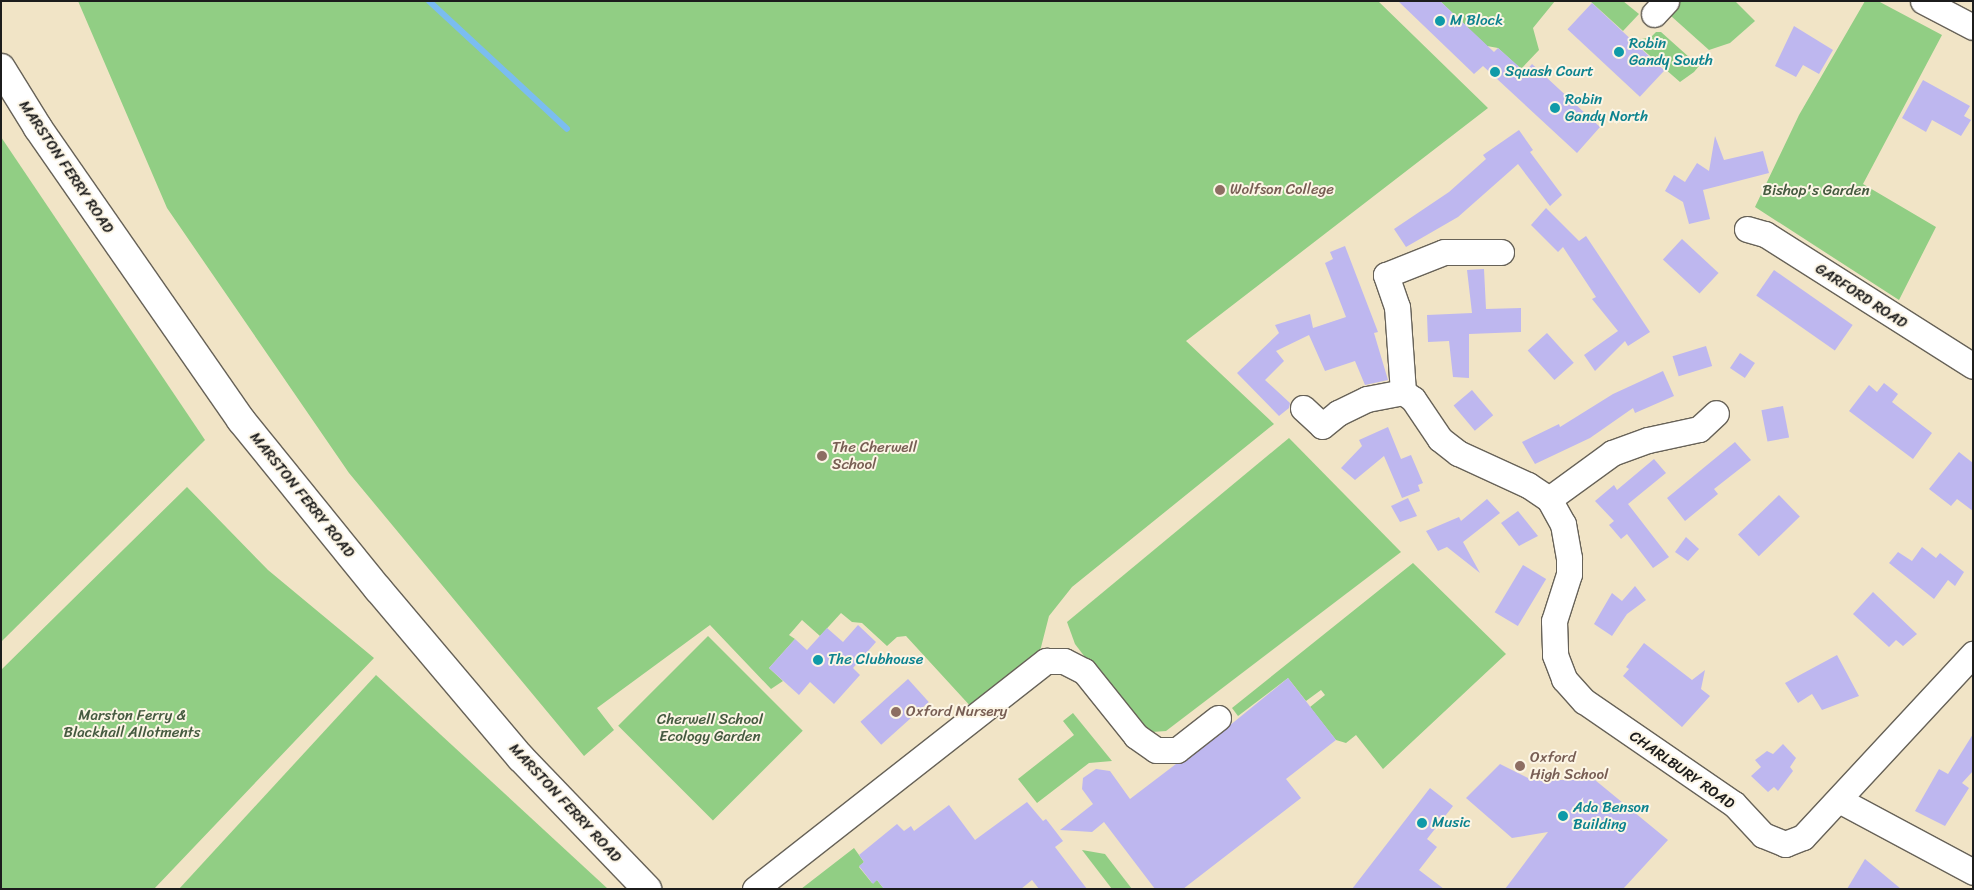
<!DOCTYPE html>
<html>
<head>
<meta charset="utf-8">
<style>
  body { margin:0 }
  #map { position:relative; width:1974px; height:890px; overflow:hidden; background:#f1e4c6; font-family:Sriracha,sans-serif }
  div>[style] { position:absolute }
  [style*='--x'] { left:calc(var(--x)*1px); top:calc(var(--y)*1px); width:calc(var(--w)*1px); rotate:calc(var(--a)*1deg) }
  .green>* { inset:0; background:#91ce84; transform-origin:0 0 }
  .stream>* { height:6px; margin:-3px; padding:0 3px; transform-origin:3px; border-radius:3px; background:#7bbdf0 }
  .building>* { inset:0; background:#beb7ef; transform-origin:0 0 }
  .roads { filter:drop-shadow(1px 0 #676258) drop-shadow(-1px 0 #676258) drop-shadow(0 1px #676258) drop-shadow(0 -1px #676258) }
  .minor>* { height:25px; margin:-12.5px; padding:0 12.5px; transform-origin:12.5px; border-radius:12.5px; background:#fff }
  .major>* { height:28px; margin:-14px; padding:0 14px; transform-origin:14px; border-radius:14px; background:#fff }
  .dots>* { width:14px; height:14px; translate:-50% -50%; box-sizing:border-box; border:2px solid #fcf5e5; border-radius:50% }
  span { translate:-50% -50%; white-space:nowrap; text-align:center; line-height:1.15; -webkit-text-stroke:4px #fcf5e5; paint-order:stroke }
  .culture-label { font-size:15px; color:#0d838f }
  .left { translate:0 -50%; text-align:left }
  .street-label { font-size:15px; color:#1c1c1c }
  .education-label { font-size:15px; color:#785e54 }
  .park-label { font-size:15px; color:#455a40 }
  .frame { position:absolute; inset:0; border:2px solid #1c1c1c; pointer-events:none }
</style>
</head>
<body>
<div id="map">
  <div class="green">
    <i style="clip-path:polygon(78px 1px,1378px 1px,1488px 108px,1186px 341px,1274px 424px,1072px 587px,1049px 616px,1038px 659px,973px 709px,906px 636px,897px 637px,887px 646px,862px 623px,852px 622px,841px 613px,820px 636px,802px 620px,789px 635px,795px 639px,769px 668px,783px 681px,771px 689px,710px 625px,597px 708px,614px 730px,584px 756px,349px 473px,167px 208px)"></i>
    <i style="clip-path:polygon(1440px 1px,1555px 1px,1533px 28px,1539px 50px,1521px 69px,1498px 48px,1487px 46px)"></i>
    <i style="clip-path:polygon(1590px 1px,1623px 1px,1639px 14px,1623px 31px)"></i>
    <i style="clip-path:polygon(1676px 1px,1735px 1px,1755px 21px,1730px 43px,1709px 50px,1671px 16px,1672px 6px)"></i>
    <i style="clip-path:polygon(1865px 1px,1878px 1px,1942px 35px,1863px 184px,1936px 227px,1899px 300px,1755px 207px,1799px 115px)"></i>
    <i style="clip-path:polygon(1656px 32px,1661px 32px,1699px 66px,1694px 72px,1680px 82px,1633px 41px,1651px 37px)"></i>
    <i style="clip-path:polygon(1px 137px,205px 440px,1px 642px)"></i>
    <i style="clip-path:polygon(1289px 438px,1401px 552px,1166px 731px,1152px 732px,1138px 727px,1075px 644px,1067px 622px)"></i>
    <i style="clip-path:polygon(187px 487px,268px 570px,374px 658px,154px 889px,1px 889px,1px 670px)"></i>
    <i style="clip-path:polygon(1413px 563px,1506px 654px,1383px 769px,1356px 735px,1346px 743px,1336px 740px,1310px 707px,1325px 695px,1321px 690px,1306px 701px,1288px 678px,1238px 716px,1232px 708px)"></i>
    <i style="left:708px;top:636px;width:134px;height:127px;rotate:45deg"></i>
    <i style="clip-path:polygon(376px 675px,608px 889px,179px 889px)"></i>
    <i style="clip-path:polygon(1073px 713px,1112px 761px,1089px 763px,1037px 803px,1018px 779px,1074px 735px,1063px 721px)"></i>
    <i style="clip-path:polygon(854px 848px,864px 862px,859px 867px,872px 883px,877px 880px,884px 889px,801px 889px)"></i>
    <i style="clip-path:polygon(1082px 850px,1105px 854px,1132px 889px,1112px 889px)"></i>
  </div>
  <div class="stream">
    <i style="--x:429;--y:1;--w:188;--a:42.8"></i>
  </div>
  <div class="building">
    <i style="clip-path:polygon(1398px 1px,1440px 1px,1494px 52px,1498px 48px,1525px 72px,1532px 64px,1600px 127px,1577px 153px,1483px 66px,1474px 74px)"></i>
    <i style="left:1592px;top:3px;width:99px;height:36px;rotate:43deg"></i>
    <i style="clip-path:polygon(1794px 26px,1833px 50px,1819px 74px,1803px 65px,1796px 77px,1775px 66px)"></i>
    <i style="clip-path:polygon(1923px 80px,1970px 106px,1964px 116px,1971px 120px,1961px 136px,1932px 120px,1926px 132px,1902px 118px)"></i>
    <i style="clip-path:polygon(1519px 130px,1533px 150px,1530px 152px,1562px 195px,1550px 206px,1518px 164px,1458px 217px,1406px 247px,1394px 229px,1449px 192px,1486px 159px,1483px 155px)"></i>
    <i style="clip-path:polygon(1715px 136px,1724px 160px,1763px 151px,1769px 173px,1703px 190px,1710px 219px,1689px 224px,1683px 202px,1665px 191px,1674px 175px,1685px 182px,1697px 163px,1709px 171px)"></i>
    <i style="clip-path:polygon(1546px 208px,1579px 241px,1586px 236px,1650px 332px,1628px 346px,1625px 341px,1595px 371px,1584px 355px,1618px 331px,1592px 299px,1596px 297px,1563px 247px,1558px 252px,1531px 225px)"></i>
    <i style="left:1682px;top:239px;width:50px;height:28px;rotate:43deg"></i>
    <i style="clip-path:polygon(1345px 246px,1378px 332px,1374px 333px,1388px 380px,1365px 385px,1355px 361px,1325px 371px,1309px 335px,1276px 351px,1284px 361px,1265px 380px,1290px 403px,1289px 408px,1279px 416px,1237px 373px,1279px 333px,1275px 325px,1310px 314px,1313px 328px,1346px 317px,1325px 263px,1333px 259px,1330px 252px)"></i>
    <i style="clip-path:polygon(1484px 269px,1486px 309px,1521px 308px,1521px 332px,1469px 334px,1469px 378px,1453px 377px,1449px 341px,1428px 342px,1427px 315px,1472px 313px,1467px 270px)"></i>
    <i style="left:1774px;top:270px;width:96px;height:31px;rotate:35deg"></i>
    <i style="left:1547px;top:333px;width:40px;height:26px;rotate:48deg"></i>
    <i style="left:1706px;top:346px;width:21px;height:35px;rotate:73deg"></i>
    <i style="left:1740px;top:353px;width:18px;height:18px;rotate:34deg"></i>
    <i style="clip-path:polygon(1663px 371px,1674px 396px,1635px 413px,1633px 408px,1590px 438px,1535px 464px,1522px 442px,1559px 424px,1560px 427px,1613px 394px)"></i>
    <i style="clip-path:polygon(1884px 383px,1898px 394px,1892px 402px,1932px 433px,1913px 459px,1849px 411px,1869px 385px,1877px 392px)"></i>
    <i style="left:1472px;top:390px;width:33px;height:24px;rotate:50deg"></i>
    <i style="left:1783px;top:406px;width:32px;height:22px;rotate:79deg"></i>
    <i style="clip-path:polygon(1388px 427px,1401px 459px,1411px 455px,1423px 483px,1418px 485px,1420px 491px,1402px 498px,1384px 456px,1355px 480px,1341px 468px,1362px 446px,1359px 440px)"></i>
    <i style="clip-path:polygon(1735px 442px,1751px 460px,1714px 489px,1718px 494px,1685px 521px,1667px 498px)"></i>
    <i style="clip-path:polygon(1959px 452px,1973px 463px,1973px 511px,1957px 499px,1951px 506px,1929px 489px)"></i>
    <i style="clip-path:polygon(1654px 459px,1666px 473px,1628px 504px,1669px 557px,1653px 568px,1627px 534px,1621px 539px,1609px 525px,1614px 521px,1595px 501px,1614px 485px,1617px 490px)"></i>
    <i style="left:1779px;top:495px;width:30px;height:57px;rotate:46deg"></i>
    <i style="clip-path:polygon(1408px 498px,1417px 516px,1400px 522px,1391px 506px)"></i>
    <i style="clip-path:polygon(1487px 499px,1500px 513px,1463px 542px,1480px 573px,1447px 547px,1438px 551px,1426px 531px,1459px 517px,1461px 521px)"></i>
    <i style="clip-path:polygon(1518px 511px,1538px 536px,1519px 546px,1501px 523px)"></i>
    <i style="clip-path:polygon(1686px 537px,1699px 549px,1688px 561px,1675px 552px)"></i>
    <i style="clip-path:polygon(1922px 547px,1936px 558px,1940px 553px,1964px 572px,1955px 586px,1948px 580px,1934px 599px,1889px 563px,1898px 552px,1912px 561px)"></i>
    <i style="left:1523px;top:565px;width:27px;height:55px;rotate:31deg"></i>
    <i style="clip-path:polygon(1635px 586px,1646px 600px,1627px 614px,1612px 636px,1594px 624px,1612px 593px,1622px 601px)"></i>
    <i style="clip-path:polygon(1873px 592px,1917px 634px,1903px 646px,1896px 640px,1889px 647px,1853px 614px)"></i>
    <i style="clip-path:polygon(858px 625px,876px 642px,853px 668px,860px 675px,834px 704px,810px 682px,799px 695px,769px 668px,795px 639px,807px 650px,827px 628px,843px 642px)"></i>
    <i style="clip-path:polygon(1644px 643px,1692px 680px,1705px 670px,1701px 689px,1710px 696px,1682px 727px,1623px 676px,1629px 669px,1626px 667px)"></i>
    <i style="clip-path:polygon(1837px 655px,1859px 696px,1822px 710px,1812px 694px,1798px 703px,1785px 683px)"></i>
    <i style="clip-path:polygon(1288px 678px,1336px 740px,1286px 779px,1301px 798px,1183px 889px,1155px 889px,1104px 822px,1092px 832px,1060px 830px,1093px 804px,1082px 789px,1083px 778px,1096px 769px,1110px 771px,1130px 799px,1176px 764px,1186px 761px)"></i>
    <i style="left:908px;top:679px;width:31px;height:64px;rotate:48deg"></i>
    <i style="clip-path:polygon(1973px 734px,1973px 771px,1962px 783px,1969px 788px,1945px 826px,1915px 811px,1939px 769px,1948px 774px)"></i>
    <i style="clip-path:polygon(1783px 744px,1796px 758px,1790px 767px,1793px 771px,1778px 791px,1774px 787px,1768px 792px,1751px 776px,1761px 767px,1755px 760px,1767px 751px,1773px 754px)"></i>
    <i style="clip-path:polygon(1500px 764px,1532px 780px,1595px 780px,1668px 840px,1623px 889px,1505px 889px,1548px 832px,1512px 838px,1466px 798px)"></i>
    <i style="clip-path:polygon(1430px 788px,1453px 806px,1427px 839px,1437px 847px,1419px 870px,1444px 889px,1352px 889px)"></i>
    <i style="clip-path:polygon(1027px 802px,1043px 821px,1046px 819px,1063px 841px,1055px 847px,1087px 889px,1039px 889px,1032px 880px,1021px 889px,884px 889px,877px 880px,873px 884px,859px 866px,864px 862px,859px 855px,897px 824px,904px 831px,911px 826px,914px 831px,949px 805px,975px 840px)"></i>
    <i style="clip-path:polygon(1865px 859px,1901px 889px,1847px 889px)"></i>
  </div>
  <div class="roads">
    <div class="minor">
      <i style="--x:1923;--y:1;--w:56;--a:27.5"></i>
      <i style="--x:1654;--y:14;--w:18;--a:-47"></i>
      <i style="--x:1747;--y:229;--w:19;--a:16"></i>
      <i style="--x:1765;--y:234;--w:246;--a:32.4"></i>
      <i style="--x:1403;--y:392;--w:85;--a:-94"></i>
      <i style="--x:1397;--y:307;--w:34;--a:-109"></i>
      <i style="--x:1386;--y:275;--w:62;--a:-21.6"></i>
      <i style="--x:1444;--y:252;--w:57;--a:0"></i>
      <i style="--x:1303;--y:408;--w:26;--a:43"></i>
      <i style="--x:1322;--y:426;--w:21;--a:-39"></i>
      <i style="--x:1338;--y:413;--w:32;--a:-26"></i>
      <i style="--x:1367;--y:399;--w:37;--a:-11"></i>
      <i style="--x:1403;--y:392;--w:12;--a:35"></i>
      <i style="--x:1413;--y:399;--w:48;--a:56"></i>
      <i style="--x:1440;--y:439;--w:23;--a:38"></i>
      <i style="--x:1458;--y:453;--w:77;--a:24.6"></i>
      <i style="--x:1528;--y:485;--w:25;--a:34"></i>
      <i style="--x:1549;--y:499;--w:29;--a:61"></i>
      <i style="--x:1563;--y:524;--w:35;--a:80"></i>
      <i style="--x:1569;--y:558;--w:16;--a:90"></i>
      <i style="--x:1569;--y:574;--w:49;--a:107.7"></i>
      <i style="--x:1554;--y:621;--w:34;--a:88"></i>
      <i style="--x:1555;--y:655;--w:26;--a:69"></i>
      <i style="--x:1564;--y:679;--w:30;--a:48"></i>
      <i style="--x:1584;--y:701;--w:182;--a:34.5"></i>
      <i style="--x:1734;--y:804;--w:42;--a:46.9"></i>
      <i style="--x:1763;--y:835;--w:24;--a:22"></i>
      <i style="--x:1785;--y:844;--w:19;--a:-21"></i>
      <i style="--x:1803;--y:837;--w:250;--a:-47.1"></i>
      <i style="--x:1549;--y:499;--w:78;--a:-36.1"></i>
      <i style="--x:1612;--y:453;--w:38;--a:-20"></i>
      <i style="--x:1648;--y:440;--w:52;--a:-12.2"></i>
      <i style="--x:1699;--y:429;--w:23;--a:-43"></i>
      <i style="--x:1839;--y:800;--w:152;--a:28.2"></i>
      <i style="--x:755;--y:889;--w:370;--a:-38.1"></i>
      <i style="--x:1046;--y:661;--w:18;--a:0"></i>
      <i style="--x:1064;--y:661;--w:22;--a:27"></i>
      <i style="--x:1084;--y:671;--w:83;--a:51.3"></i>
      <i style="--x:1136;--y:736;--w:24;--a:35"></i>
      <i style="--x:1156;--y:750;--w:21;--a:0"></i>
      <i style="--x:1177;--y:750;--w:52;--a:-38"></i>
    </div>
    <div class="major">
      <i style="--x:1;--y:68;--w:70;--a:58.3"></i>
      <i style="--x:38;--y:128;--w:356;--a:55.2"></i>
      <i style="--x:241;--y:420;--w:218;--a:51"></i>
      <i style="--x:378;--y:589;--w:221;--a:49.8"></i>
      <i style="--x:521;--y:758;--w:182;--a:46.1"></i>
    </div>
  </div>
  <div class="dots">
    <i style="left:1440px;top:21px;background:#0f9aa8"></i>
    <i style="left:1619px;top:52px;background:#0f9aa8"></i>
    <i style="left:1495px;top:72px;background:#0f9aa8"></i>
    <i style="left:1555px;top:108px;background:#0f9aa8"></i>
    <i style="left:1220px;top:190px;background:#8d6e63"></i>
    <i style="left:822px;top:456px;background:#8d6e63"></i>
    <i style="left:818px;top:660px;background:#0f9aa8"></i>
    <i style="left:896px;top:712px;background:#8d6e63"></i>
    <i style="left:1520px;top:766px;background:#8d6e63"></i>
    <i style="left:1563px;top:816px;background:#0f9aa8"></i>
    <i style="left:1422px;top:823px;background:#0f9aa8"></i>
  </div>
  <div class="culture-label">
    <span class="left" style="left:1450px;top:21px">M Block</span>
    <span class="left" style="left:1629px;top:52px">Robin<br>Gandy South</span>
    <span class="left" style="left:1505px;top:72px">Squash Court</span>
    <span class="left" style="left:1565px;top:108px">Robin<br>Gandy North</span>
    <span class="left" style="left:828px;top:660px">The Clubhouse</span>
    <span class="left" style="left:1573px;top:816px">Ada Benson<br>Building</span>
    <span class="left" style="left:1432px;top:823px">Music</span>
  </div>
  <div class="street-label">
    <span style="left:66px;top:167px;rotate:56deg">MARSTON FERRY ROAD</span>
    <span style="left:1861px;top:296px;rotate:33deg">GARFORD ROAD</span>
    <span style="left:302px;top:495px;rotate:51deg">MARSTON FERRY ROAD</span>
    <span style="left:1682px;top:770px;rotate:35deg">CHARLBURY ROAD</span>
    <span style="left:565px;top:803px;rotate:47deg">MARSTON FERRY ROAD</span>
  </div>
  <div class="education-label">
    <span class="left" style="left:1230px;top:190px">Wolfson College</span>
    <span class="left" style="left:832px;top:456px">The Cherwell<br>School</span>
    <span class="left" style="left:906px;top:712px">Oxford Nursery</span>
    <span class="left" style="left:1530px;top:766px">Oxford<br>High School</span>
  </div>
  <div class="park-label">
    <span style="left:1816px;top:191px">Bishop's Garden</span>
    <span style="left:132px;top:724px">Marston Ferry &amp;<br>Blackhall Allotments</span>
    <span style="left:710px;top:728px">Cherwell School<br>Ecology Garden</span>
  </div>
  <div class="frame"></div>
</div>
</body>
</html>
